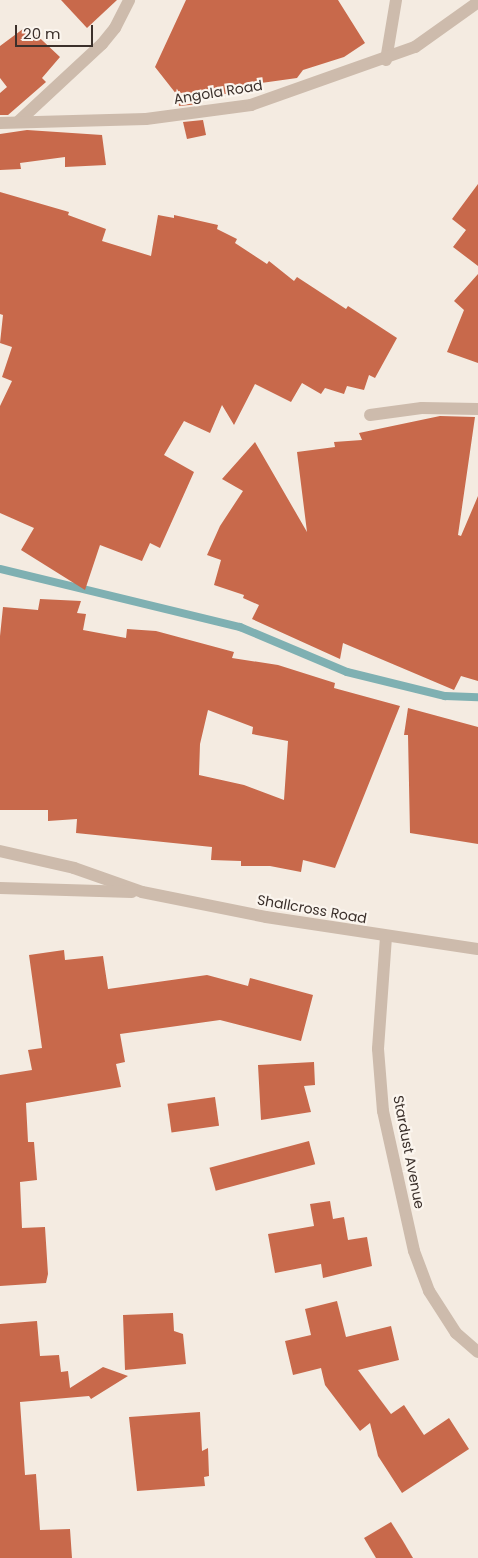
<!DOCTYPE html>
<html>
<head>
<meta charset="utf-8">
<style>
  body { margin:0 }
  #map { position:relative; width:478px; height:1558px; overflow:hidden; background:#f4ebe1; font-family:Poppins,sans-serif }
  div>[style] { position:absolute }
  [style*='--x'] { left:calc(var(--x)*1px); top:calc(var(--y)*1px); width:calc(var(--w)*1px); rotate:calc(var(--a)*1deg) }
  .stream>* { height:8px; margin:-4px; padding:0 4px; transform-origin:4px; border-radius:4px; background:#7fb0b2 }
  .building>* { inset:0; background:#c8694b; transform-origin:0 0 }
  .minor>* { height:12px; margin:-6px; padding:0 6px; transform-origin:6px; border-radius:6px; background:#cdbbac }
  .tertiary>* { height:12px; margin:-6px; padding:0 6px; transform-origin:6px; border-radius:6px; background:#cdbbac }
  span { translate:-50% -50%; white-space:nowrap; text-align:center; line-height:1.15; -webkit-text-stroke:4.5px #fbf5ee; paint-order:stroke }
  .street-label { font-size:14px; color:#3b302b }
  .scale { position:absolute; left:15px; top:25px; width:78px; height:22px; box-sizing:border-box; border:2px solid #3b302b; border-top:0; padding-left:6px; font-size:15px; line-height:18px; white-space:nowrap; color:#3b302b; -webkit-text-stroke:4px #fbf5ee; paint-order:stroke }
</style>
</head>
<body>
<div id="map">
  <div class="stream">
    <i style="--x:0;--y:569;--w:247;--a:13.6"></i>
    <i style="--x:240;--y:627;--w:116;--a:22.8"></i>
    <i style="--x:347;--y:672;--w:101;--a:13.8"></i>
    <i style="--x:445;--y:696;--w:33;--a:2"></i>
  </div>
  <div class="building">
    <i style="clip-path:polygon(61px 0,117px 0,87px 28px)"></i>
    <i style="clip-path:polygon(186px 0,338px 0,365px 43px,344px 57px,303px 70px,297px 78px,240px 86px,239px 95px,198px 92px,200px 104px,179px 106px,177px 95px,155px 67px)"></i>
    <i style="clip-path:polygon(27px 26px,60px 57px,42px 78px,46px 82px,8px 115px,0 115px,0 93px,7px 87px,0 78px,0 46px)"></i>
    <i style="clip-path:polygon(203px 120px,206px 135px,187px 139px,183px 122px)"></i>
    <i style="clip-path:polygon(27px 130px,102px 135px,106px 165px,65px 167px,65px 157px,20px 163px,21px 169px,0 170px,0 134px)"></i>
    <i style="clip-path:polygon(478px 184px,478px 266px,453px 247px,466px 230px,452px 219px)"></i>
    <i style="clip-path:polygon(0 192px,69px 212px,68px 215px,106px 229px,102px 241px,151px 256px,158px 215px,174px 218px,174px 215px,218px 225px,217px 229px,237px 239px,235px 243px,267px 264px,269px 261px,294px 281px,297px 277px,346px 309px,348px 306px,397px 338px,375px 378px,369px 375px,364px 390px,347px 386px,344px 394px,325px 388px,321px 394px,302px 383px,291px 402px,255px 384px,234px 425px,222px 405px,210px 433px,184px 421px,164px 455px,194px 472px,160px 548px,150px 543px,142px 561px,100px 545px,85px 590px,21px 550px,34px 528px,0 513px,0 406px,12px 381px,2px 377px,12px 347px,0 343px,3px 315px,0 314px)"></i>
    <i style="clip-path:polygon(478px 274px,478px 363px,447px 352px,464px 310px,454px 301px)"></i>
    <i style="clip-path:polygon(440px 416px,475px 417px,458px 535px,461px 536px,478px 496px,478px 681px,461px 676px,454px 690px,343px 643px,340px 659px,252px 619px,259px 605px,243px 598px,244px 595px,214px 585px,221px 560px,207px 555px,220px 526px,243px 491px,222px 479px,255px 442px,307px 532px,297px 452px,335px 447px,334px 442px,362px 440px,359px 433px)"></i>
    <i style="clip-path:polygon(evenodd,40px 599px,81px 601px,77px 613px,86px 614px,83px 630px,126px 638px,127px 629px,156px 631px,234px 652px,232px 658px,278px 665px,335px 683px,334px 688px,400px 706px,335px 868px,303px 860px,301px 872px,270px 866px,241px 866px,241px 861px,211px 860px,212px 847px,76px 833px,77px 819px,48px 821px,48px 810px,0 810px,0 636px,3px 607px,38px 610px,40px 599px,208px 710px,253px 727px,252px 734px,288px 741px,284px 800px,244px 785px,199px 775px,200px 744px,208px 710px)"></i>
    <i style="clip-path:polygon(408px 708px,478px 727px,478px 844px,410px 833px,408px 735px,404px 735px)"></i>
    <i style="clip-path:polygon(64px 950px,65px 960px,103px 956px,108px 989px,207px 975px,248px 986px,250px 978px,313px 995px,301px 1041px,220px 1020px,120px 1034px,125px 1062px,116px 1064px,121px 1087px,26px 1103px,28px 1142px,34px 1142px,37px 1180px,20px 1182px,22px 1228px,45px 1227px,48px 1274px,46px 1283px,0 1286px,0 1075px,32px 1070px,28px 1050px,42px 1048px,29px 955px)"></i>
    <i style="clip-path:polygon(314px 1062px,315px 1085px,304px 1086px,311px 1112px,261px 1120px,258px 1065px)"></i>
    <i style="left:215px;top:1097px;width:29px;height:48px;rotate:82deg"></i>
    <i style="left:309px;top:1141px;width:24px;height:103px;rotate:75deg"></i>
    <i style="clip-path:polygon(330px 1201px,333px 1219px,344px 1217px,348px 1240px,367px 1237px,372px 1266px,323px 1278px,321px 1264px,275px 1273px,268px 1234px,314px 1226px,310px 1204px)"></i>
    <i style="clip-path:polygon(337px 1301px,346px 1337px,391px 1326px,399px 1360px,358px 1370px,391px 1414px,404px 1405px,424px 1435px,449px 1418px,469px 1449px,402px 1493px,378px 1456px,370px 1423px,360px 1431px,325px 1385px,321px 1368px,293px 1375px,285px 1341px,311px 1335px,305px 1309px)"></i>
    <i style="clip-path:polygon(173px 1313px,174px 1331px,183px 1334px,186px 1364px,125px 1370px,123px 1315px)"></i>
    <i style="clip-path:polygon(37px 1321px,40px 1356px,59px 1355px,61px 1372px,68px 1371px,70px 1388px,103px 1367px,128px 1376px,91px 1399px,89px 1396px,20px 1402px,25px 1475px,36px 1474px,40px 1530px,70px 1529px,72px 1558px,0 1558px,0 1324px)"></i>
    <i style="clip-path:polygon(200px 1412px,202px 1451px,208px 1448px,209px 1476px,204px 1477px,205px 1486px,137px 1491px,129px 1417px)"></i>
    <i style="clip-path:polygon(391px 1522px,403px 1541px,413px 1558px,376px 1558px,364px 1538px)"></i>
  </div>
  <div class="minor">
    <i style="--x:386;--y:60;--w:61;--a:-80.5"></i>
    <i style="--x:19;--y:121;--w:113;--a:-42.9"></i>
    <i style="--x:102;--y:44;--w:21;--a:-51"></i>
    <i style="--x:115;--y:28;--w:31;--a:-63"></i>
    <i style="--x:0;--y:123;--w:146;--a:-1.6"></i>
    <i style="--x:146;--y:119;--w:106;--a:-7.6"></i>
    <i style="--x:251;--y:105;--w:174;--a:-19.5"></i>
    <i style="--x:415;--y:47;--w:77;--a:-35.5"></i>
    <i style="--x:370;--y:415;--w:52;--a:-7.7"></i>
    <i style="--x:422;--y:408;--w:56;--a:1"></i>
    <i style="--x:386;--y:937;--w:112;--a:94.1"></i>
    <i style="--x:378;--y:1049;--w:62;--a:85.4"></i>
    <i style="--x:383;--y:1111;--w:143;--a:77.5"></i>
    <i style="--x:414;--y:1251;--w:43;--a:69.4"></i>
    <i style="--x:429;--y:1291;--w:50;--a:57.3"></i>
    <i style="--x:456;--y:1333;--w:29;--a:41"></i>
  </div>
  <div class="tertiary">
    <i style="--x:0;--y:851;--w:76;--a:12.9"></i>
    <i style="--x:74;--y:868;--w:72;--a:19.4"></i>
    <i style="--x:142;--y:892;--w:126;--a:11.4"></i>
    <i style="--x:266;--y:917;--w:214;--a:8.6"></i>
    <i style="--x:0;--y:888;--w:132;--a:1.7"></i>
  </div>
  <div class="street-label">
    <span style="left:218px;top:92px;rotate:-9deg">Angola Road</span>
    <span style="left:312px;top:909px;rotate:10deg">Shallcross Road</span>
    <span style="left:409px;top:1152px;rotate:79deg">Stardust Avenue</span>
  </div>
  <div class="scale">20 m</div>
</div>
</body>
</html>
